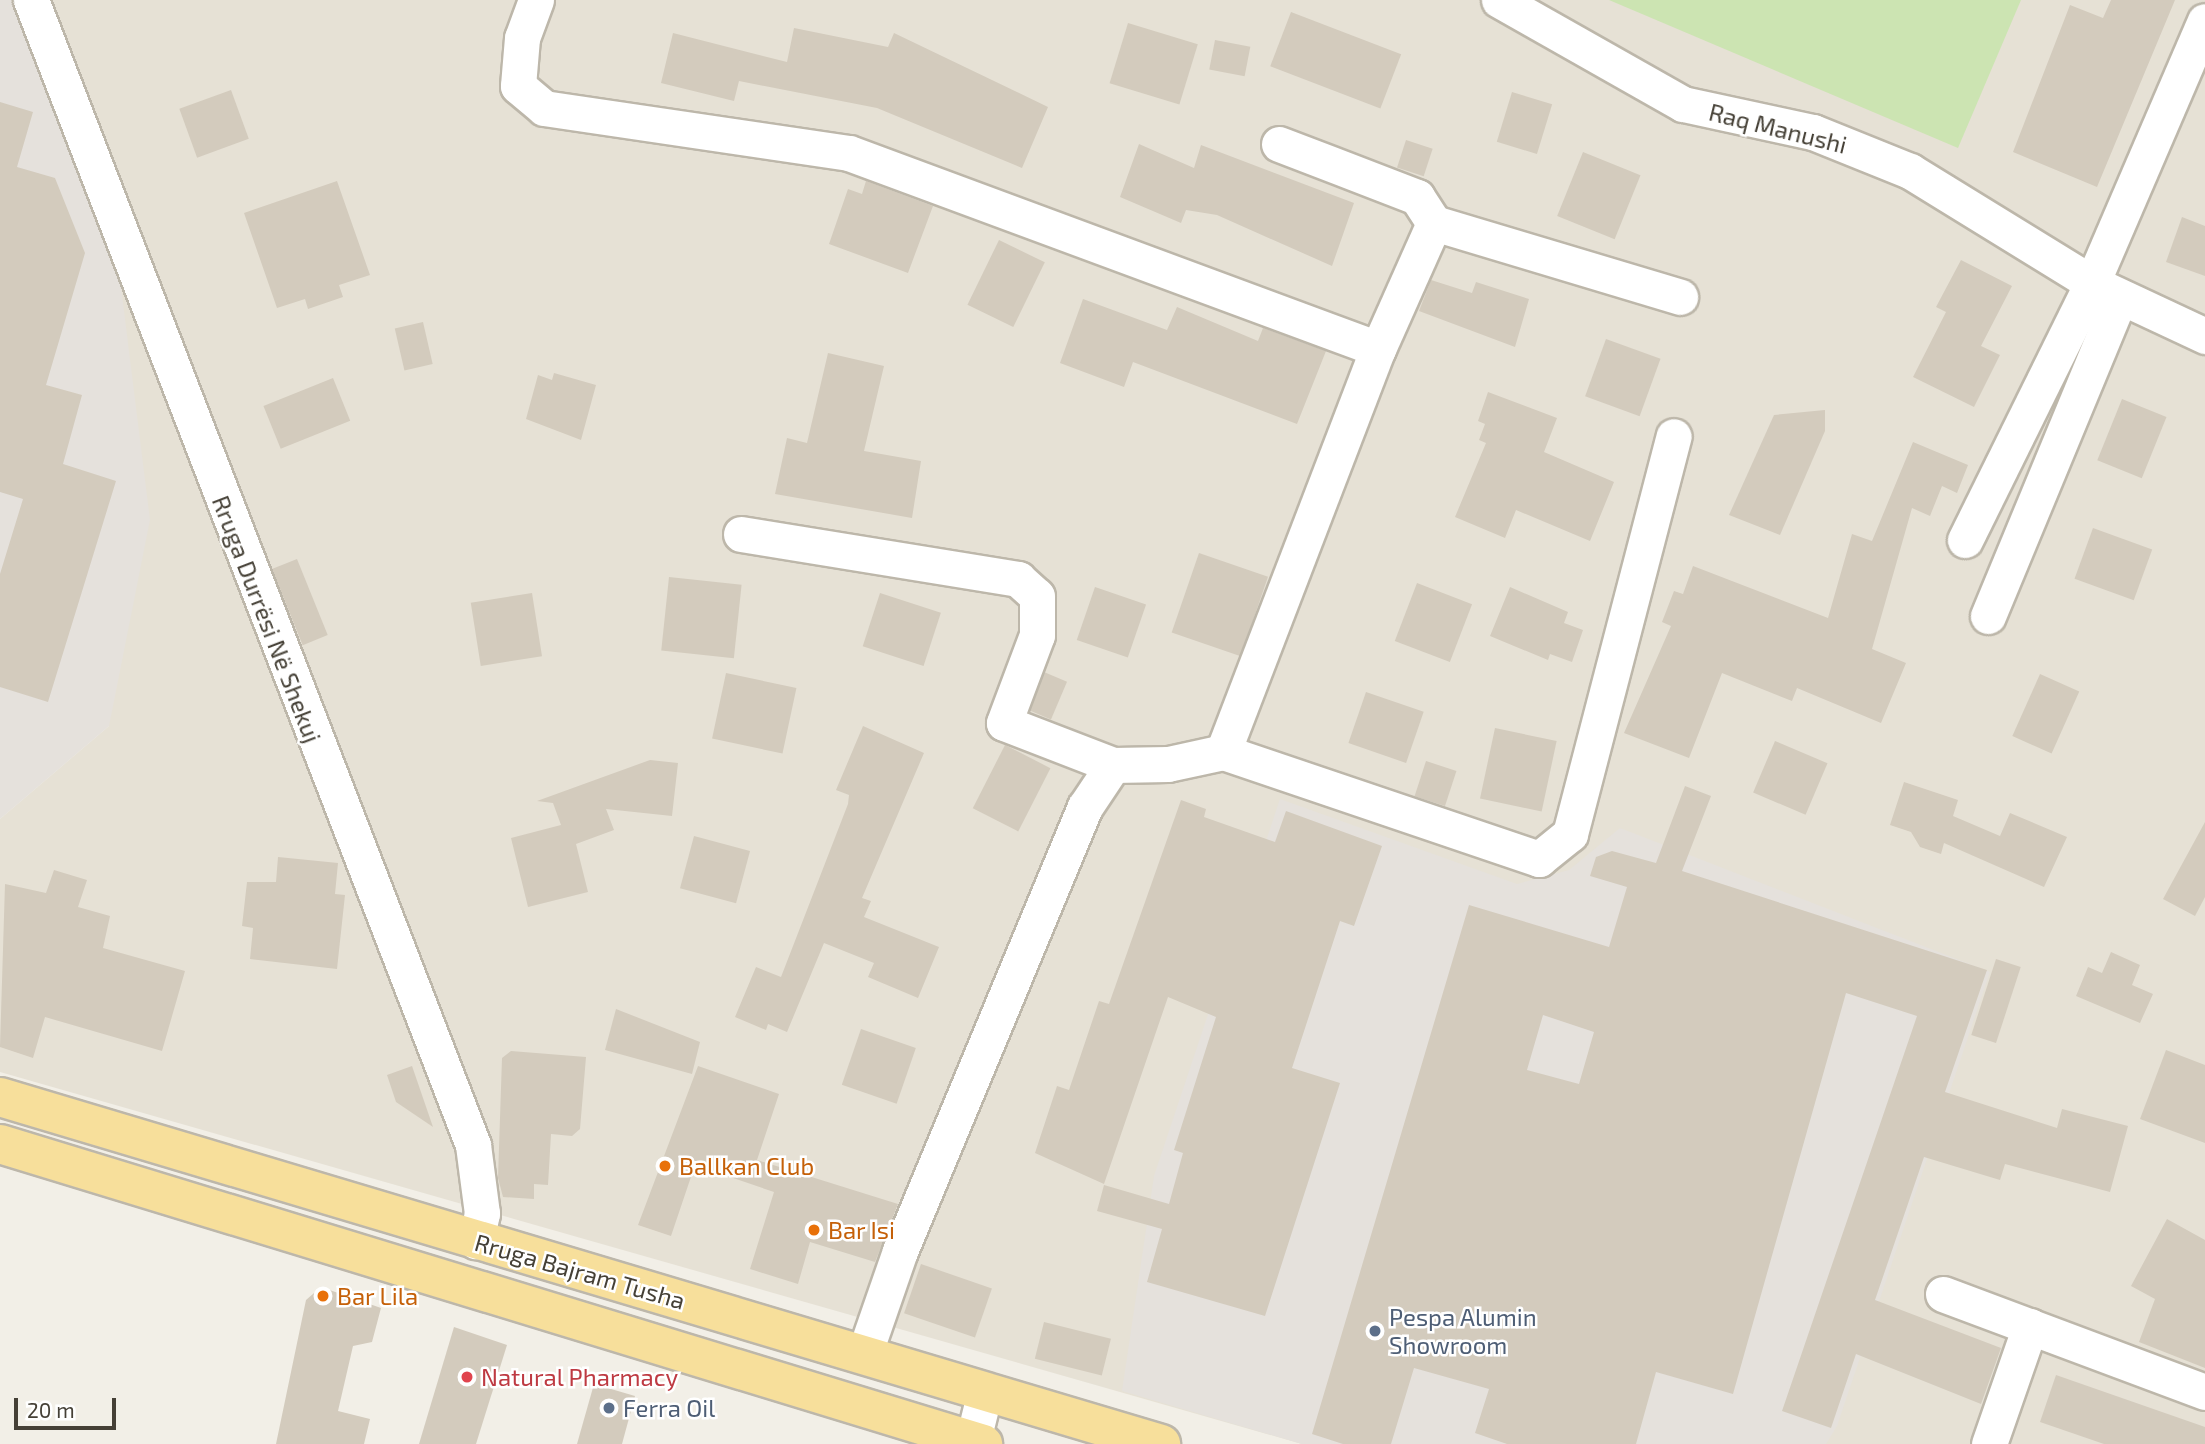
<!DOCTYPE html>
<html>
<head>
<meta charset="utf-8">
<style>
  body { margin:0 }
  #map { position:relative; width:2205px; height:1444px; overflow:hidden; background:#f2efe7; font-family:"Exo 2",sans-serif }
  div>[style] { position:absolute }
  [style*='--x'] { left:calc(var(--x)*1px); top:calc(var(--y)*1px); width:calc(var(--w)*1px); rotate:calc(var(--a)*1deg) }
  .residential>* { inset:0; background:#e6e1d5 }
  .industrial>* { inset:0; background:#e5e1dc }
  .green>* { inset:0; background:#cce4b2 }
  .building>* { inset:0; background:#d3cbbd; transform-origin:0 0 }
  .roads { filter:drop-shadow(2px 0 #bdb7aa) drop-shadow(-2px 0 #bdb7aa) drop-shadow(0 2px #bdb7aa) drop-shadow(0 -2px #bdb7aa) }
  .minor>* { height:35px; margin:-17.5px; padding:0 17.5px; transform-origin:17.5px; border-radius:17.5px; background:#fff }
  .major>* { height:38px; margin:-19px; padding:0 19px; transform-origin:19px; border-radius:19px; background:#f7df9b }
  .dots>* { width:19px; height:19px; translate:-50% -50%; box-sizing:border-box; border:4px solid #fff; border-radius:50% }
  span { translate:-50% -50%; white-space:nowrap; text-align:center; line-height:1.15; -webkit-text-stroke:5px #fff; paint-order:stroke }
  .street-label { font-size:24px; color:#454036 }
  .food-label { font-size:24px; color:#c56008 }
  .left { translate:0 -50%; text-align:left }
  .service-label { font-size:24px; color:#4e5e75 }
  .health-label { font-size:24px; color:#be3a42 }
  .scale { position:absolute; left:14px; top:1398px; width:102px; height:32px; box-sizing:border-box; border:4px solid #454036; border-top:0; padding-left:9px; font-size:21px; line-height:24px; white-space:nowrap; color:#454036; -webkit-text-stroke:5px #fff; paint-order:stroke }
</style>
</head>
<body>
<div id="map">
  <div class="residential">
    <i style="clip-path:polygon(17px 0,2205px 0,2205px 1444px,1302px 1444px,0 1072px,0 819px,109px 726px)"></i>
  </div>
  <div class="industrial">
    <i style="clip-path:polygon(0 0,17px 0,121px 287px,150px 520px,109px 726px,0 819px)"></i>
    <i style="clip-path:polygon(1280px 799px,1517px 884px,1569px 870px,1620px 828px,1990px 972px,1837px 1426px,1826px 1444px,1302px 1444px,1122px 1391px,1154px 1176px)"></i>
  </div>
  <div class="green">
    <i style="clip-path:polygon(1609px 0,2021px 0,1958px 148px)"></i>
  </div>
  <div class="building">
    <i style="clip-path:polygon(2111px 0,2175px 0,2097px 187px,2013px 152px,2070px 5px,2103px 18px)"></i>
    <i style="left:1291px;top:12px;width:118px;height:58px;rotate:21deg"></i>
    <i style="left:1128px;top:23px;width:73px;height:63px;rotate:17deg"></i>
    <i style="clip-path:polygon(794px 28px,888px 47px,894px 33px,1048px 107px,1022px 168px,877px 108px,739px 81px,734px 101px,661px 83px,673px 33px,787px 62px)"></i>
    <i style="left:1215px;top:40px;width:36px;height:30px;rotate:11deg"></i>
    <i style="left:231px;top:90px;width:52px;height:55px;rotate:70deg"></i>
    <i style="left:1512px;top:92px;width:42px;height:52px;rotate:17deg"></i>
    <i style="clip-path:polygon(0 102px,33px 112px,17px 167px,55px 178px,85px 253px,46px 385px,82px 395px,63px 464px,116px 481px,48px 702px,0 687px,0 574px,23px 499px,0 492px)"></i>
    <i style="left:1406px;top:140px;width:28px;height:29px;rotate:18deg"></i>
    <i style="clip-path:polygon(1139px 144px,1194px 168px,1201px 145px,1354px 203px,1332px 266px,1217px 215px,1186px 210px,1181px 223px,1120px 197px)"></i>
    <i style="left:1583px;top:152px;width:62px;height:69px;rotate:22deg"></i>
    <i style="clip-path:polygon(337px 181px,370px 275px,339px 285px,343px 297px,308px 309px,305px 299px,277px 308px,244px 213px)"></i>
    <i style="clip-path:polygon(866px 181px,933px 206px,908px 273px,829px 244px,848px 189px,862px 194px)"></i>
    <i style="clip-path:polygon(2182px 217px,2205px 226px,2205px 276px,2166px 262px)"></i>
    <i style="left:999px;top:240px;width:51px;height:72px;rotate:26deg"></i>
    <i style="clip-path:polygon(1961px 260px,2012px 286px,1981px 346px,2000px 355px,1974px 407px,1913px 377px,1946px 312px,1936px 307px)"></i>
    <i style="clip-path:polygon(1431px 280px,1472px 293px,1476px 282px,1529px 299px,1515px 347px,1419px 311px)"></i>
    <i style="clip-path:polygon(1083px 299px,1167px 330px,1177px 307px,1258px 341px,1263px 328px,1326px 351px,1297px 424px,1133px 362px,1124px 387px,1060px 363px)"></i>
    <i style="left:423px;top:322px;width:43px;height:29px;rotate:77deg"></i>
    <i style="left:1606px;top:339px;width:58px;height:61px;rotate:20deg"></i>
    <i style="clip-path:polygon(828px 353px,884px 366px,864px 451px,921px 461px,912px 518px,775px 494px,787px 438px,807px 443px)"></i>
    <i style="clip-path:polygon(554px 373px,596px 385px,581px 440px,526px 419px,538px 375px,552px 380px)"></i>
    <i style="left:333px;top:378px;width:46px;height:75px;rotate:68deg"></i>
    <i style="clip-path:polygon(1488px 392px,1557px 418px,1544px 452px,1614px 482px,1590px 541px,1516px 510px,1505px 538px,1455px 517px,1486px 443px,1479px 440px,1485px 424px,1478px 421px)"></i>
    <i style="left:2122px;top:399px;width:48px;height:66px;rotate:22deg"></i>
    <i style="clip-path:polygon(1825px 410px,1825px 431px,1780px 535px,1729px 515px,1774px 415px)"></i>
    <i style="clip-path:polygon(1913px 442px,1968px 465px,1957px 493px,1942px 486px,1930px 516px,1912px 508px,1872px 649px,1906px 663px,1881px 723px,1797px 688px,1792px 701px,1722px 673px,1689px 758px,1624px 733px,1671px 626px,1662px 622px,1674px 591px,1683px 594px,1693px 566px,1828px 618px,1852px 534px,1872px 541px)"></i>
    <i style="left:2093px;top:528px;width:63px;height:54px;rotate:20deg"></i>
    <i style="left:1199px;top:553px;width:73px;height:84px;rotate:19deg"></i>
    <i style="left:297px;top:559px;width:82px;height:27px;rotate:68deg"></i>
    <i style="left:669px;top:577px;width:73px;height:74px;rotate:6deg"></i>
    <i style="left:1417px;top:583px;width:59px;height:62px;rotate:21deg"></i>
    <i style="left:1095px;top:587px;width:54px;height:56px;rotate:19deg"></i>
    <i style="clip-path:polygon(1510px 587px,1568px 612px,1564px 623px,1583px 630px,1572px 662px,1550px 654px,1548px 660px,1490px 636px)"></i>
    <i style="left:532px;top:593px;width:64px;height:62px;rotate:81deg"></i>
    <i style="left:880px;top:593px;width:64px;height:56px;rotate:18deg"></i>
    <i style="left:1044px;top:672px;width:25px;height:41px;rotate:23deg"></i>
    <i style="left:726px;top:673px;width:72px;height:67px;rotate:12deg"></i>
    <i style="left:2040px;top:674px;width:43px;height:68px;rotate:24deg"></i>
    <i style="left:1366px;top:692px;width:61px;height:54px;rotate:19deg"></i>
    <i style="clip-path:polygon(863px 726px,924px 753px,862px 898px,871px 901px,864px 917px,939px 947px,918px 998px,868px 977px,874px 963px,824px 943px,787px 1032px,768px 1024px,766px 1030px,735px 1017px,756px 967px,781px 977px,848px 804px,849px 795px,836px 790px)"></i>
    <i style="left:1495px;top:728px;width:63px;height:72px;rotate:12deg"></i>
    <i style="left:1775px;top:741px;width:57px;height:56px;rotate:23deg"></i>
    <i style="left:1005px;top:745px;width:51px;height:71px;rotate:27deg"></i>
    <i style="clip-path:polygon(650px 760px,678px 763px,672px 816px,606px 809px,614px 830px,576px 844px,588px 892px,528px 907px,511px 838px,561px 825px,553px 803px,537px 801px)"></i>
    <i style="left:1426px;top:761px;width:32px;height:37px;rotate:18deg"></i>
    <i style="clip-path:polygon(1904px 782px,1958px 800px,1953px 816px,2000px 836px,2010px 813px,2067px 837px,2044px 887px,1944px 843px,1941px 854px,1920px 847px,1911px 832px,1890px 825px)"></i>
    <i style="clip-path:polygon(evenodd,1685px 786px,1711px 796px,1682px 871px,1987px 970px,1945px 1092px,2057px 1128px,2062px 1109px,2128px 1126px,2110px 1192px,2005px 1164px,2000px 1180px,1924px 1157px,1875px 1300px,2001px 1348px,1981px 1404px,1856px 1354px,1831px 1428px,1782px 1411px,1917px 1016px,1846px 993px,1733px 1394px,1656px 1372px,1636px 1444px,1507px 1444px,1475px 1433px,1489px 1389px,1414px 1368px,1391px 1444px,1343px 1444px,1312px 1434px,1469px 905px,1609px 947px,1627px 887px,1590px 876px,1596px 857px,1612px 851px,1656px 863px,1685px 786px,1543px 1015px,1594px 1032px,1579px 1084px,1527px 1070px,1543px 1015px)"></i>
    <i style="clip-path:polygon(1181px 800px,1206px 809px,1204px 817px,1275px 842px,1286px 811px,1382px 846px,1354px 926px,1340px 921px,1292px 1068px,1340px 1083px,1265px 1316px,1147px 1282px,1162px 1229px,1097px 1211px,1104px 1185px,1169px 1204px,1183px 1153px,1174px 1150px,1216px 1017px,1168px 997px,1104px 1184px,1035px 1153px,1057px 1086px,1069px 1090px,1099px 1001px,1109px 1004px)"></i>
    <i style="clip-path:polygon(2205px 822px,2205px 897px,2195px 916px,2163px 899px)"></i>
    <i style="left:694px;top:836px;width:58px;height:54px;rotate:15deg"></i>
    <i style="clip-path:polygon(278px 857px,338px 863px,335px 894px,345px 895px,337px 969px,250px 959px,253px 928px,242px 926px,247px 882px,276px 882px)"></i>
    <i style="clip-path:polygon(54px 870px,87px 880px,78px 907px,110px 916px,103px 948px,185px 971px,162px 1051px,45px 1017px,33px 1058px,0 1047px,5px 884px,46px 893px)"></i>
    <i style="clip-path:polygon(2111px 952px,2140px 965px,2132px 985px,2153px 994px,2140px 1023px,2076px 996px,2088px 967px,2102px 973px)"></i>
    <i style="left:1996px;top:959px;width:26px;height:80px;rotate:18deg"></i>
    <i style="clip-path:polygon(616px 1009px,700px 1042px,692px 1074px,605px 1050px)"></i>
    <i style="left:861px;top:1029px;width:58px;height:59px;rotate:19deg"></i>
    <i style="clip-path:polygon(2166px 1050px,2205px 1065px,2205px 1143px,2140px 1119px)"></i>
    <i style="clip-path:polygon(511px 1051px,586px 1057px,580px 1129px,572px 1136px,551px 1134px,548px 1185px,534px 1184px,534px 1199px,503px 1197px,498px 1178px,502px 1058px)"></i>
    <i style="clip-path:polygon(412px 1066px,433px 1127px,396px 1102px,387px 1075px)"></i>
    <i style="clip-path:polygon(698px 1066px,779px 1094px,757px 1160px,898px 1204px,875px 1262px,810px 1242px,798px 1284px,750px 1269px,774px 1192px,695px 1165px,671px 1236px,638px 1225px)"></i>
    <i style="clip-path:polygon(2167px 1219px,2205px 1240px,2205px 1368px,2139px 1342px,2155px 1299px,2131px 1286px)"></i>
    <i style="left:921px;top:1264px;width:75px;height:52px;rotate:19deg"></i>
    <i style="clip-path:polygon(321px 1287px,381px 1308px,372px 1342px,353px 1346px,338px 1411px,370px 1419px,364px 1444px,276px 1444px,306px 1300px)"></i>
    <i style="left:1044px;top:1322px;width:69px;height:38px;rotate:14deg"></i>
    <i style="clip-path:polygon(454px 1327px,507px 1345px,476px 1444px,419px 1444px)"></i>
    <i style="clip-path:polygon(2056px 1375px,2205px 1427px,2205px 1444px,2104px 1444px,2040px 1422px)"></i>
    <i style="clip-path:polygon(594px 1384px,635px 1396px,622px 1444px,577px 1444px)"></i>
  </div>
  <div class="roads">
    <div class="minor">
      <i style="--x:31;--y:0;--w:1227;--a:68.89"></i>
      <i style="--x:473;--y:1145;--w:69;--a:82.5"></i>
      <i style="--x:482;--y:1213;--w:29;--a:102"></i>
      <i style="--x:536;--y:0;--w:40;--a:110.2"></i>
      <i style="--x:522;--y:38;--w:48;--a:94.8"></i>
      <i style="--x:518;--y:86;--w:34;--a:40"></i>
      <i style="--x:544;--y:108;--w:308;--a:8.4"></i>
      <i style="--x:849;--y:153;--w:564;--a:20.33"></i>
      <i style="--x:1499;--y:0;--w:211;--a:29.5"></i>
      <i style="--x:1683;--y:104;--w:133;--a:12.2"></i>
      <i style="--x:1813;--y:132;--w:105;--a:21.9"></i>
      <i style="--x:1910;--y:171;--w:214;--a:31.6"></i>
      <i style="--x:2092;--y:283;--w:125;--a:25.1"></i>
      <i style="--x:1279;--y:144;--w:148;--a:21"></i>
      <i style="--x:1417;--y:197;--w:31;--a:57"></i>
      <i style="--x:1434;--y:223;--w:257;--a:16.7"></i>
      <i style="--x:741;--y:534;--w:281;--a:9.2"></i>
      <i style="--x:1018;--y:579;--w:25;--a:42"></i>
      <i style="--x:1037;--y:596;--w:39;--a:90"></i>
      <i style="--x:1037;--y:635;--w:94;--a:110.6"></i>
      <i style="--x:1004;--y:723;--w:117;--a:21.1"></i>
      <i style="--x:1113;--y:765;--w:55;--a:-1"></i>
      <i style="--x:1168;--y:764;--w:56;--a:-12.3"></i>
      <i style="--x:1223;--y:752;--w:334;--a:18.7"></i>
      <i style="--x:1539;--y:859;--w:40;--a:-39"></i>
      <i style="--x:1570;--y:834;--w:411;--a:-75.4"></i>
      <i style="--x:1965;--y:540;--w:287;--a:-63.7"></i>
      <i style="--x:2092;--y:283;--w:285;--a:-66.7"></i>
      <i style="--x:1988;--y:616;--w:344;--a:-67.5"></i>
      <i style="--x:1223;--y:752;--w:432;--a:-69"></i>
      <i style="--x:1378;--y:349;--w:138;--a:-66"></i>
      <i style="--x:1943;--y:1294;--w:280;--a:20.5"></i>
      <i style="--x:865;--y:1352;--w:107;--a:-70.9"></i>
      <i style="--x:900;--y:1251;--w:481;--a:-67.4"></i>
      <i style="--x:1085;--y:807;--w:50;--a:-56.3"></i>
      <i style="--x:972;--y:1444;--w:55;--a:-76.2"></i>
      <i style="--x:1989;--y:1444;--w:125;--a:-70.8"></i>
    </div>
    <div class="major">
      <i style="--x:0;--y:1097;--w:1212;--a:16.64"></i>
      <i style="--x:0;--y:1144;--w:1028;--a:16.97"></i>
    </div>
  </div>
  <div class="dots">
    <i style="left:665px;top:1166px;background:#e8710a"></i>
    <i style="left:814px;top:1230px;background:#e8710a"></i>
    <i style="left:323px;top:1296px;background:#e8710a"></i>
    <i style="left:1375px;top:1331px;background:#5c6f8a"></i>
    <i style="left:467px;top:1377px;background:#e0444e"></i>
    <i style="left:609px;top:1408px;background:#5c6f8a"></i>
  </div>
  <div class="street-label">
    <span style="left:1778px;top:128px;rotate:14deg">Raq Manushi</span>
    <span style="left:267px;top:619px;rotate:69deg">Rruga Durrësi Në Shekuj</span>
    <span style="left:580px;top:1271px;rotate:16deg">Rruga Bajram Tusha</span>
  </div>
  <div class="food-label">
    <span class="left" style="left:679px;top:1166px">Ballkan Club</span>
    <span class="left" style="left:828px;top:1230px">Bar Isi</span>
    <span class="left" style="left:337px;top:1296px">Bar Lila</span>
  </div>
  <div class="service-label">
    <span class="left" style="left:1389px;top:1331px">Pespa Alumin<br>Showroom</span>
    <span class="left" style="left:623px;top:1408px">Ferra Oil</span>
  </div>
  <div class="health-label">
    <span class="left" style="left:481px;top:1377px">Natural Pharmacy</span>
  </div>
  <div class="scale">20 m</div>
</div>
</body>
</html>
